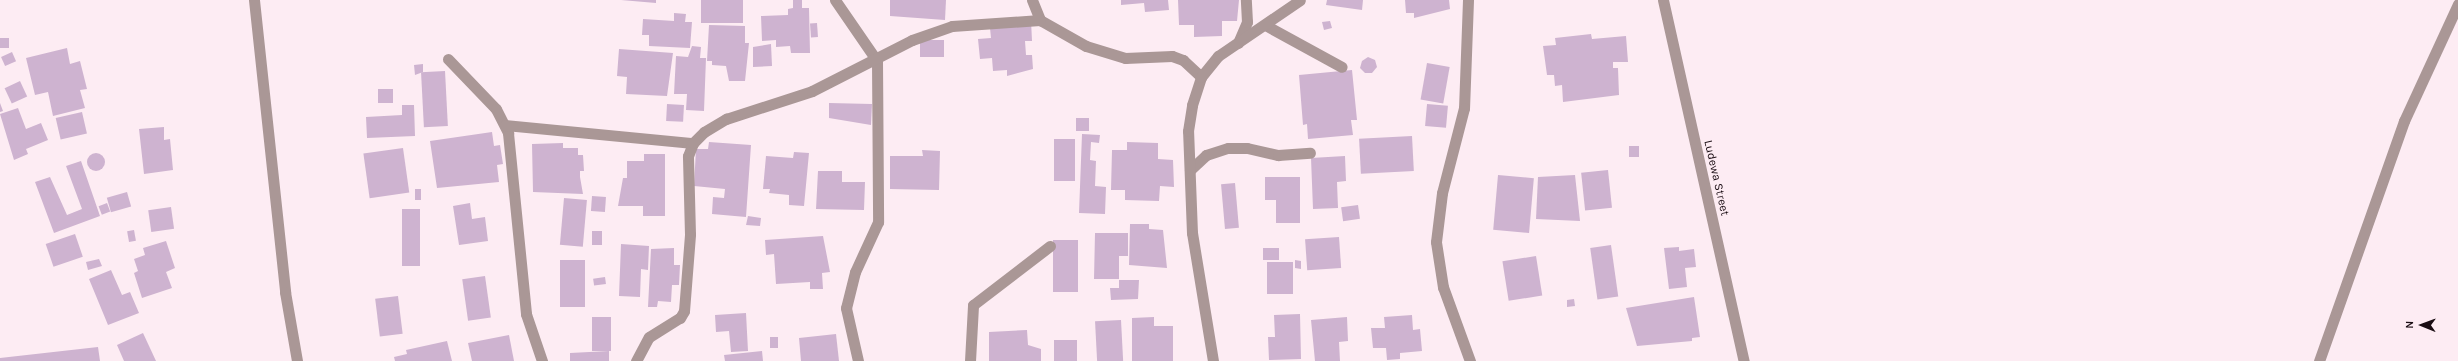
<!DOCTYPE html>
<html>
<head>
<meta charset="utf-8">
<style>
  body { margin:0 }
  #map { position:relative; width:2458px; height:361px; overflow:hidden; background:#fdecf3; font-family:Karla,sans-serif }
  div>[style] { position:absolute }
  [style*='--x'] { left:calc(var(--x)*1px); top:calc(var(--y)*1px); width:calc(var(--w)*1px); rotate:calc(var(--a)*1deg) }
  .building>* { inset:0; background:#ceb3d0; transform-origin:0 0 }
  .round { border-radius:50% }
  .minor>* { height:11px; margin:-5.5px; padding:0 5.5px; transform-origin:5.5px; border-radius:5.5px; background:#aa9796 }
  span { translate:-50% -50%; white-space:nowrap; text-align:center; line-height:1.15; -webkit-text-stroke:4px #fdecf3; paint-order:stroke }
  .street-label { font-size:12px; color:#1a0d13 }
  .north { position:absolute; left:2402px; top:305px; width:40px; height:40px; -webkit-text-stroke:3px #fdecf3; paint-order:stroke; rotate:271deg; font-size:11px; font-weight:700; line-height:16px; text-align:center; color:#1a0d13 }
  .north::after { content:''; display:block; margin:auto; width:14px; height:18px; background:#1a0d13; clip-path:polygon(50% 0,100% 100%,50% 72%,0 100%) }
</style>
</head>
<body>
<div id="map">
  <div class="building">
    <i style="clip-path:polygon(621px 0,656px 0,656px 3px)"></i>
    <i style="left:701px;top:0;width:42px;height:23px"></i>
    <i style="clip-path:polygon(793px 0,802px 0,802px 8px,809px 8px,810px 53px,791px 53px,790px 46px,776px 47px,776px 40px,762px 41px,761px 16px,788px 15px,788px 9px,793px 8px)"></i>
    <i style="clip-path:polygon(890px 0,946px 0,945px 20px,890px 16px)"></i>
    <i style="clip-path:polygon(1121px 0,1168px 0,1169px 10px,1145px 12px,1144px 3px,1121px 5px)"></i>
    <i style="clip-path:polygon(1178px 0,1239px 0,1237px 21px,1222px 21px,1222px 36px,1194px 37px,1194px 25px,1179px 25px)"></i>
    <i style="clip-path:polygon(1327px 0,1363px 0,1362px 10px,1326px 5px)"></i>
    <i style="clip-path:polygon(1405px 0,1449px 0,1450px 9px,1414px 18px,1414px 13px,1406px 13px)"></i>
    <i style="clip-path:polygon(674px 13px,686px 14px,685px 22px,692px 22px,690px 48px,649px 46px,649px 35px,642px 35px,643px 19px,674px 21px)"></i>
    <i style="clip-path:polygon(1031px 20px,1032px 41px,1025px 41px,1026px 55px,1032px 55px,1033px 69px,1007px 76px,1007px 70px,993px 71px,992px 58px,980px 59px,978px 39px,991px 38px,990px 28px)"></i>
    <i style="clip-path:polygon(1330px 21px,1332px 28px,1324px 30px,1322px 22px)"></i>
    <i style="left:817px;top:23px;width:14px;height:7px;rotate:86deg"></i>
    <i style="clip-path:polygon(709px 25px,745px 26px,745px 43px,749px 43px,745px 81px,729px 81px,726px 66px,712px 65px,712px 61px,707px 61px)"></i>
    <i style="clip-path:polygon(1591px 34px,1592px 39px,1626px 36px,1628px 62px,1613px 62px,1613px 68px,1618px 68px,1619px 95px,1563px 102px,1562px 85px,1555px 86px,1554px 75px,1547px 75px,1543px 46px,1556px 45px,1555px 38px)"></i>
    <i style="left:0;top:38px;width:9px;height:10px"></i>
    <i style="left:920px;top:40px;width:24px;height:17px"></i>
    <i style="clip-path:polygon(771px 44px,772px 66px,753px 67px,753px 47px)"></i>
    <i style="clip-path:polygon(692px 46px,701px 47px,700px 58px,706px 58px,704px 111px,686px 110px,687px 94px,674px 94px,676px 56px,688px 57px)"></i>
    <i style="clip-path:polygon(67px 48px,70px 64px,80px 61px,87px 89px,80px 90px,85px 108px,53px 116px,48px 92px,35px 95px,26px 58px)"></i>
    <i style="clip-path:polygon(619px 49px,673px 53px,667px 96px,626px 94px,627px 77px,617px 76px)"></i>
    <i style="left:12px;top:52px;width:10px;height:12px;rotate:66deg"></i>
    <i style="clip-path:polygon(1368px 57px,1375px 60px,1377px 67px,1372px 73px,1365px 73px,1360px 68px,1362px 61px)"></i>
    <i style="left:1427px;top:63px;width:23px;height:37px;rotate:10deg"></i>
    <i style="clip-path:polygon(423px 64px,423px 72px,415px 75px,414px 65px)"></i>
    <i style="clip-path:polygon(1352px 70px,1357px 120px,1351px 120px,1353px 135px,1308px 139px,1307px 124px,1303px 125px,1299px 75px)"></i>
    <i style="left:445px;top:71px;width:55px;height:24px;rotate:87deg"></i>
    <i style="left:20px;top:81px;width:17px;height:17px;rotate:65deg"></i>
    <i style="left:378px;top:89px;width:15px;height:14px"></i>
    <i style="clip-path:polygon(0 103px,3px 111px,0 112px)"></i>
    <i style="clip-path:polygon(829px 103px,872px 104px,871px 125px,829px 118px)"></i>
    <i style="left:667px;top:104px;width:17px;height:17px;rotate:3deg"></i>
    <i style="left:1427px;top:104px;width:21px;height:22px;rotate:5deg"></i>
    <i style="clip-path:polygon(402px 105px,414px 105px,415px 136px,367px 138px,366px 117px,402px 115px)"></i>
    <i style="clip-path:polygon(18px 108px,26px 129px,41px 123px,48px 140px,26px 149px,28px 154px,14px 160px,0 114px)"></i>
    <i style="left:82px;top:112px;width:22px;height:27px;rotate:77deg"></i>
    <i style="left:1076px;top:118px;width:13px;height:13px"></i>
    <i style="clip-path:polygon(164px 127px,164px 140px,170px 139px,173px 170px,144px 174px,139px 129px)"></i>
    <i style="clip-path:polygon(492px 132px,494px 146px,500px 145px,503px 164px,497px 165px,499px 182px,437px 188px,430px 141px)"></i>
    <i style="clip-path:polygon(1082px 134px,1100px 135px,1099px 143px,1091px 142px,1090px 160px,1096px 161px,1095px 186px,1106px 187px,1105px 214px,1079px 213px)"></i>
    <i style="left:1412px;top:136px;width:35px;height:53px;rotate:87deg"></i>
    <i style="left:1054px;top:139px;width:21px;height:42px"></i>
    <i style="clip-path:polygon(709px 142px,751px 145px,746px 217px,712px 214px,713px 197px,724px 198px,725px 189px,694px 186px,696px 149px,708px 149px)"></i>
    <i style="clip-path:polygon(1127px 142px,1158px 143px,1158px 159px,1173px 160px,1174px 187px,1160px 186px,1159px 201px,1125px 200px,1125px 190px,1111px 190px,1112px 150px,1127px 150px)"></i>
    <i style="clip-path:polygon(563px 143px,563px 148px,578px 148px,578px 155px,583px 155px,584px 171px,580px 171px,580px 177px,583px 194px,533px 192px,532px 144px)"></i>
    <i style="left:1639px;top:146px;width:11px;height:10px;rotate:90deg"></i>
    <i style="left:403px;top:148px;width:45px;height:40px;rotate:82deg"></i>
    <i style="clip-path:polygon(922px 150px,940px 151px,939px 190px,890px 189px,890px 156px,923px 156px)"></i>
    <i style="clip-path:polygon(794px 152px,809px 153px,804px 206px,789px 205px,789px 195px,769px 193px,770px 189px,763px 189px,766px 156px,793px 158px)"></i>
    <i class="round" style="left:87px;top:153px;width:18px;height:18px"></i>
    <i style="clip-path:polygon(644px 154px,665px 154px,665px 216px,643px 216px,643px 206px,618px 206px,623px 178px,627px 178px,627px 161px,644px 161px)"></i>
    <i style="clip-path:polygon(1345px 156px,1346px 181px,1337px 182px,1338px 208px,1313px 209px,1311px 158px)"></i>
    <i style="clip-path:polygon(81px 161px,100px 216px,54px 233px,35px 182px,50px 177px,67px 215px,82px 209px,66px 166px)"></i>
    <i style="left:1608px;top:170px;width:38px;height:27px;rotate:84deg"></i>
    <i style="clip-path:polygon(818px 171px,842px 171px,842px 182px,865px 182px,864px 210px,816px 209px)"></i>
    <i style="left:1498px;top:175px;width:36px;height:55px;rotate:5deg"></i>
    <i style="clip-path:polygon(1575px 175px,1580px 221px,1536px 219px,1538px 177px)"></i>
    <i style="clip-path:polygon(1265px 177px,1300px 177px,1300px 223px,1276px 223px,1276px 200px,1265px 200px)"></i>
    <i style="left:1235px;top:183px;width:45px;height:14px;rotate:85deg"></i>
    <i style="left:415px;top:189px;width:6px;height:11px"></i>
    <i style="left:127px;top:192px;width:15px;height:21px;rotate:74deg"></i>
    <i style="left:592px;top:196px;width:14px;height:15px;rotate:4deg"></i>
    <i style="left:564px;top:198px;width:23px;height:47px;rotate:5deg"></i>
    <i style="left:107px;top:203px;width:9px;height:9px;rotate:69deg"></i>
    <i style="clip-path:polygon(470px 203px,472px 219px,485px 217px,488px 241px,459px 245px,453px 206px)"></i>
    <i style="left:1358px;top:205px;width:14px;height:17px;rotate:82deg"></i>
    <i style="left:171px;top:207px;width:22px;height:23px;rotate:82deg"></i>
    <i style="left:402px;top:209px;width:18px;height:57px"></i>
    <i style="clip-path:polygon(748px 216px,761px 218px,760px 226px,746px 225px)"></i>
    <i style="clip-path:polygon(1130px 224px,1149px 224px,1149px 229px,1163px 230px,1167px 268px,1129px 265px)"></i>
    <i style="left:134px;top:230px;width:11px;height:7px;rotate:80deg"></i>
    <i style="left:592px;top:231px;width:10px;height:14px"></i>
    <i style="clip-path:polygon(1095px 233px,1128px 233px,1128px 256px,1119px 256px,1119px 279px,1094px 279px)"></i>
    <i style="left:75px;top:234px;width:24px;height:31px;rotate:71deg"></i>
    <i style="clip-path:polygon(823px 236px,830px 272px,822px 273px,823px 289px,810px 289px,810px 282px,776px 284px,774px 254px,766px 255px,765px 240px)"></i>
    <i style="left:1339px;top:237px;width:31px;height:34px;rotate:86deg"></i>
    <i style="left:1053px;top:240px;width:25px;height:52px"></i>
    <i style="clip-path:polygon(166px 241px,175px 268px,166px 272px,172px 288px,142px 298px,134px 273px,138px 271px,134px 259px,145px 255px,143px 248px)"></i>
    <i style="clip-path:polygon(621px 244px,649px 246px,648px 270px,641px 269px,640px 297px,619px 296px)"></i>
    <i style="left:1611px;top:245px;width:52px;height:21px;rotate:82deg"></i>
    <i style="clip-path:polygon(1679px 247px,1679px 251px,1694px 249px,1696px 267px,1685px 268px,1687px 287px,1669px 289px,1664px 248px)"></i>
    <i style="clip-path:polygon(674px 248px,674px 265px,680px 265px,679px 285px,672px 285px,671px 302px,658px 301px,657px 307px,648px 307px,651px 249px)"></i>
    <i style="left:1263px;top:248px;width:16px;height:12px"></i>
    <i style="left:1536px;top:256px;width:40px;height:34px;rotate:81deg"></i>
    <i style="clip-path:polygon(99px 259px,102px 266px,88px 270px,86px 262px)"></i>
    <i style="left:560px;top:260px;width:25px;height:47px"></i>
    <i style="clip-path:polygon(1295px 260px,1301px 261px,1301px 269px,1295px 268px)"></i>
    <i style="left:1267px;top:262px;width:26px;height:32px"></i>
    <i style="clip-path:polygon(111px 270px,122px 295px,130px 292px,139px 313px,108px 325px,89px 279px)"></i>
    <i style="left:485px;top:276px;width:42px;height:23px;rotate:82deg"></i>
    <i style="left:605px;top:277px;width:7px;height:12px;rotate:82deg"></i>
    <i style="clip-path:polygon(1119px 280px,1139px 280px,1138px 299px,1111px 300px,1110px 288px,1119px 288px)"></i>
    <i style="left:398px;top:296px;width:38px;height:23px;rotate:83deg"></i>
    <i style="clip-path:polygon(1694px 297px,1700px 337px,1692px 338px,1692px 341px,1637px 346px,1626px 308px)"></i>
    <i style="clip-path:polygon(1574px 299px,1575px 306px,1567px 307px,1567px 300px)"></i>
    <i style="clip-path:polygon(746px 313px,748px 351px,731px 352px,729px 331px,716px 332px,715px 315px)"></i>
    <i style="clip-path:polygon(1300px 314px,1301px 359px,1269px 360px,1268px 337px,1275px 337px,1274px 315px)"></i>
    <i style="clip-path:polygon(1412px 315px,1413px 330px,1420px 329px,1422px 351px,1400px 353px,1400px 359px,1387px 360px,1386px 348px,1373px 348px,1371px 328px,1385px 328px,1384px 317px)"></i>
    <i style="left:592px;top:317px;width:19px;height:34px"></i>
    <i style="clip-path:polygon(1154px 317px,1154px 326px,1173px 326px,1173px 361px,1132px 361px,1132px 318px)"></i>
    <i style="clip-path:polygon(1347px 317px,1348px 341px,1339px 342px,1340px 361px,1315px 361px,1311px 320px)"></i>
    <i style="left:1121px;top:320px;width:41px;height:26px;rotate:87deg"></i>
    <i style="clip-path:polygon(1027px 330px,1028px 345px,1041px 349px,1041px 361px,989px 361px,989px 332px)"></i>
    <i style="clip-path:polygon(143px 333px,156px 361px,124px 361px,117px 345px)"></i>
    <i style="clip-path:polygon(836px 334px,839px 361px,801px 361px,799px 338px)"></i>
    <i style="clip-path:polygon(509px 335px,514px 361px,472px 361px,468px 343px)"></i>
    <i style="left:770px;top:337px;width:8px;height:11px"></i>
    <i style="left:1054px;top:340px;width:23px;height:21px"></i>
    <i style="clip-path:polygon(447px 341px,452px 361px,395px 361px,394px 357px,407px 354px,406px 350px)"></i>
    <i style="clip-path:polygon(98px 347px,100px 361px,0 361px,0 358px)"></i>
    <i style="clip-path:polygon(609px 351px,609px 361px,570px 361px,570px 353px)"></i>
    <i style="clip-path:polygon(762px 351px,763px 361px,725px 361px,724px 355px)"></i>
  </div>
  <div class="minor">
    <i style="--x:254;--y:0;--w:294;--a:83.9"></i>
    <i style="--x:285;--y:292;--w:70;--a:80.1"></i>
    <i style="--x:835;--y:0;--w:74;--a:55.5"></i>
    <i style="--x:877;--y:61;--w:161;--a:89.6"></i>
    <i style="--x:878;--y:222;--w:55;--a:114.7"></i>
    <i style="--x:855;--y:272;--w:37;--a:104"></i>
    <i style="--x:846;--y:308;--w:54;--a:77.2"></i>
    <i style="--x:1032;--y:0;--w:22;--a:68"></i>
    <i style="--x:1040;--y:20;--w:53;--a:29.5"></i>
    <i style="--x:1086;--y:46;--w:41;--a:17.1"></i>
    <i style="--x:1125;--y:58;--w:47;--a:-2.4"></i>
    <i style="--x:1172;--y:56;--w:12;--a:20"></i>
    <i style="--x:1183;--y:60;--w:25;--a:43"></i>
    <i style="--x:1468;--y:0;--w:108;--a:92.1"></i>
    <i style="--x:1464;--y:108;--w:88;--a:104.5"></i>
    <i style="--x:1442;--y:193;--w:49;--a:97"></i>
    <i style="--x:1436;--y:242;--w:46;--a:81.2"></i>
    <i style="--x:1443;--y:287;--w:79;--a:70"></i>
    <i style="--x:1663;--y:0;--w:370;--a:77.4"></i>
    <i style="--x:1267;--y:26;--w:85;--a:28.7"></i>
    <i style="--x:1238;--y:43;--w:23;--a:-67"></i>
    <i style="--x:1247;--y:22;--w:22;--a:-93"></i>
    <i style="--x:448;--y:59;--w:69;--a:46.2"></i>
    <i style="--x:496;--y:109;--w:27;--a:63"></i>
    <i style="--x:508;--y:133;--w:182;--a:84.3"></i>
    <i style="--x:526;--y:314;--w:50;--a:71.2"></i>
    <i style="--x:505;--y:125;--w:189;--a:5.5"></i>
    <i style="--x:1190;--y:170;--w:22;--a:-43"></i>
    <i style="--x:1206;--y:155;--w:23;--a:-18"></i>
    <i style="--x:1228;--y:148;--w:19;--a:0"></i>
    <i style="--x:1247;--y:148;--w:32;--a:13"></i>
    <i style="--x:1278;--y:155;--w:32;--a:-4"></i>
    <i style="--x:636;--y:361;--w:27;--a:-62"></i>
    <i style="--x:649;--y:337;--w:36;--a:-32"></i>
    <i style="--x:680;--y:318;--w:8;--a:-60"></i>
    <i style="--x:684;--y:311;--w:77;--a:-85.5"></i>
    <i style="--x:690;--y:234;--w:78;--a:-91.5"></i>
    <i style="--x:688;--y:156;--w:14;--a:-69"></i>
    <i style="--x:693;--y:143;--w:16;--a:-45"></i>
    <i style="--x:704;--y:132;--w:26;--a:-31"></i>
    <i style="--x:726;--y:119;--w:90;--a:-18"></i>
    <i style="--x:812;--y:91;--w:112;--a:-27"></i>
    <i style="--x:912;--y:40;--w:42;--a:-19.3"></i>
    <i style="--x:952;--y:26;--w:88;--a:-3.9"></i>
    <i style="--x:970;--y:361;--w:56;--a:-86.9"></i>
    <i style="--x:973;--y:305;--w:97;--a:-37.5"></i>
    <i style="--x:1213;--y:361;--w:130;--a:-99.3"></i>
    <i style="--x:1192;--y:233;--w:102;--a:-92.2"></i>
    <i style="--x:1188;--y:131;--w:26;--a:-81"></i>
    <i style="--x:1192;--y:105;--w:29;--a:-72"></i>
    <i style="--x:1201;--y:77;--w:27;--a:-51"></i>
    <i style="--x:1218;--y:56;--w:99;--a:-34.3"></i>
    <i style="--x:2319;--y:361;--w:255;--a:-70.5"></i>
    <i style="--x:2404;--y:121;--w:129;--a:-65.2"></i>
  </div>
  <div class="street-label">
    <span style="left:1716px;top:178px;rotate:77deg">Ludewa Street</span>
  </div>
  <div class="north">N</div>
</div>
</body>
</html>
